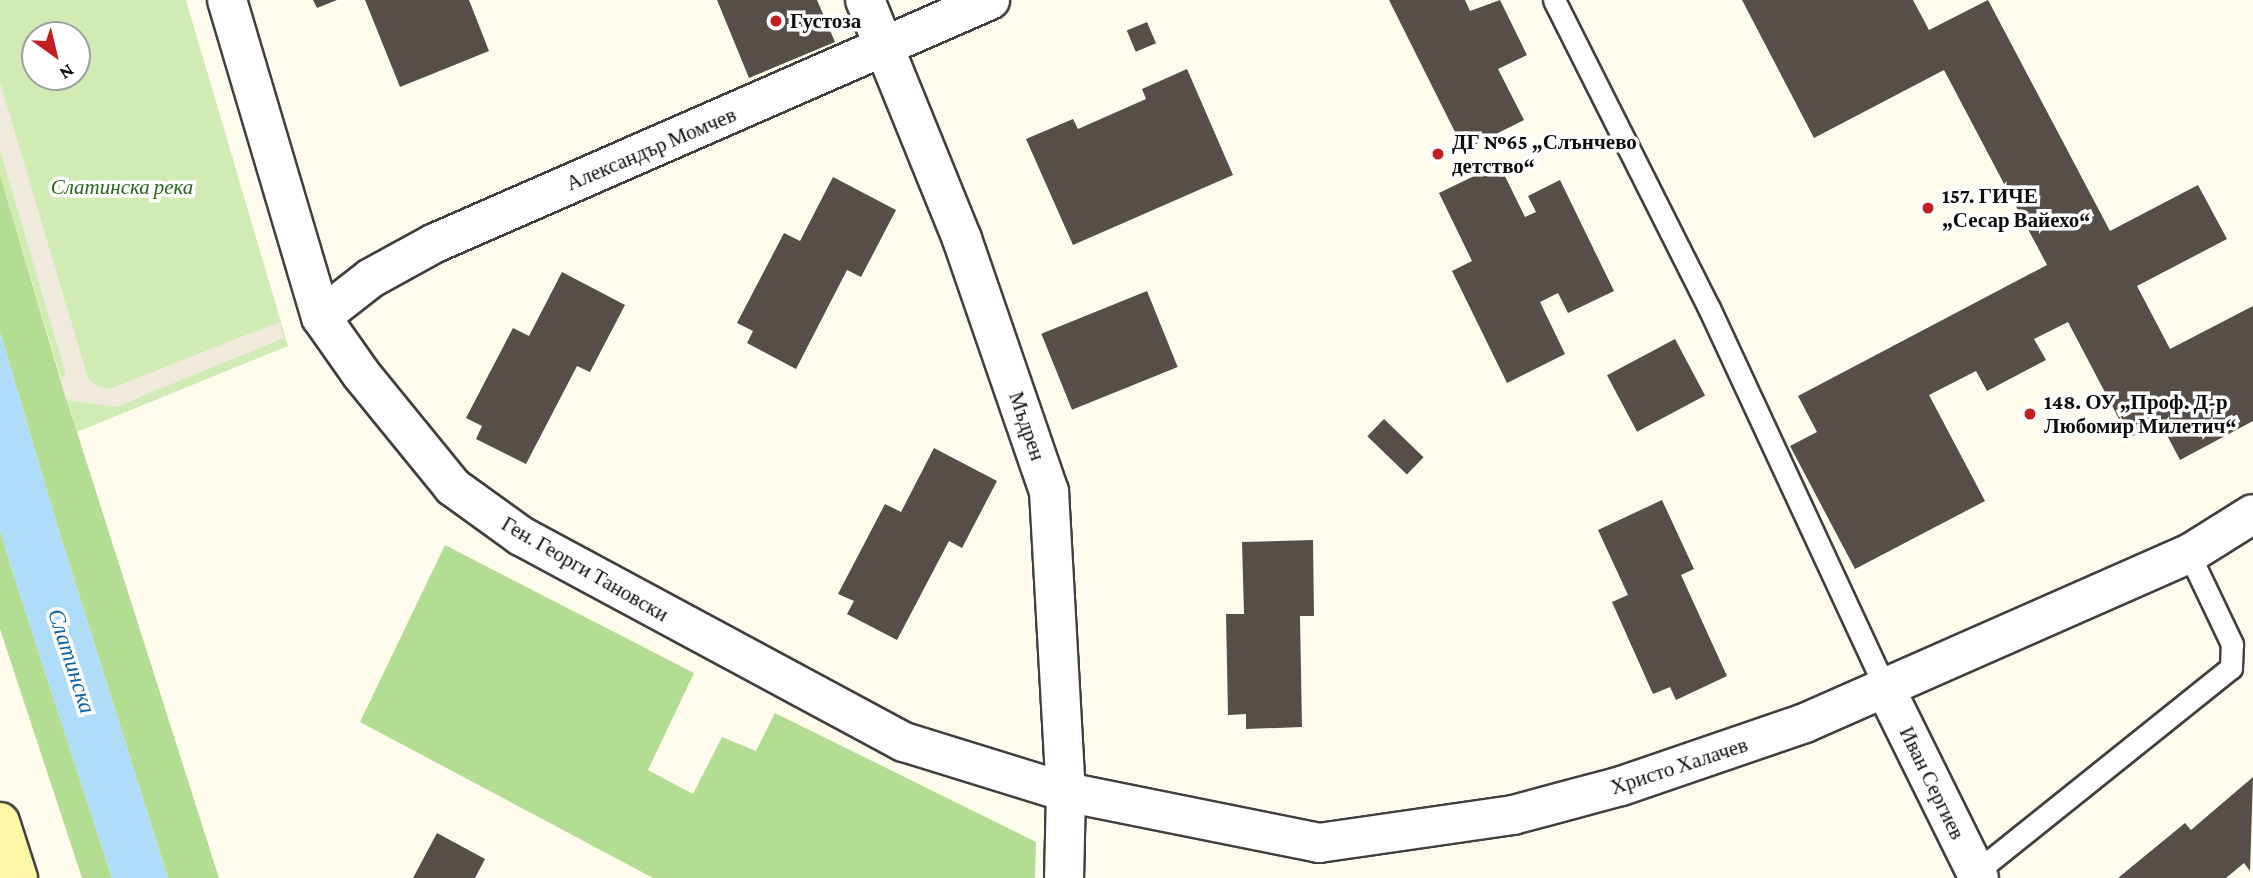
<!DOCTYPE html>
<html>
<head>
<meta charset="utf-8">
<style>
  body { margin:0 }
  #map { position:relative; width:2253px; height:878px; overflow:hidden; background:#fffced; font-family:"Crimson Pro",serif }
  div>[style] { position:absolute }
  [style*='--x'] { left:calc(var(--x)*1px); top:calc(var(--y)*1px); width:calc(var(--w)*1px); rotate:calc(var(--a)*1deg) }
  .green>* { inset:0; background:#d0ebb4 }
  .forest>* { inset:0; background:#b3dd93 }
  .plaza>* { inset:0; background:#efeadc }
  .water>* { inset:0; background:#afdcf9 }
  .building>* { inset:0; background:#564e49; transform-origin:0 0 }
  .roads { filter:drop-shadow(2px 0 #404040) drop-shadow(-2px 0 #404040) drop-shadow(0 2px #404040) drop-shadow(0 -2px #404040) }
  .lane>* { height:21px; margin:-10.5px; padding:0 10.5px; transform-origin:10.5px; border-radius:10.5px; background:#fff }
  .street>* { height:38px; margin:-19px; padding:0 19px; transform-origin:19px; border-radius:19px; background:#fff }
  .secondary>* { height:38px; margin:-19px; padding:0 19px; transform-origin:19px; border-radius:19px; background:#fff7a8 }
  .dots>* { width:19px; height:19px; translate:-50% -50%; box-sizing:border-box; border:4px solid #fff; border-radius:50% }
  span { translate:-50% -50%; white-space:nowrap; text-align:center; line-height:1.15; -webkit-text-stroke:7px #fff; paint-order:stroke }
  .poi-label { font-size:21px; color:#0d0d0d; font-weight:700 }
  .left { translate:0 -50%; text-align:left }
  .street-label { font-size:21px; color:#0d0d0d }
  .park-label { font-size:21px; color:#29681a; font-style:italic }
  .water-label { font-size:23px; color:#1062a5; font-style:italic }
  .north { position:absolute; left:21px; top:21px; width:70px; height:70px; box-sizing:border-box; background:#fff; border:2px solid #9e9e9e; border-radius:50%; rotate:146deg; font-size:19px; font-weight:700; line-height:28px; text-align:center; color:#0d0d0d }
  .north::after { content:''; display:block; margin:auto; width:24px; height:32px; background:#c41e23; clip-path:polygon(50% 0,100% 100%,50% 72%,0 100%) }
</style>
</head>
<body>
<div id="map">
  <div class="green">
    <i style="clip-path:polygon(evenodd,0 0,186px 0,288px 346px,77px 432px,0 175px,0 0,35px 35px,77px 35px,77px 77px,35px 77px,35px 35px)"></i>
  </div>
  <div class="forest">
    <i style="clip-path:polygon(0 175px,63px 388px,219px 878px,168px 878px,62px 541px,0 332px)"></i>
    <i style="clip-path:polygon(0 529px,11px 567px,112px 878px,82px 878px,0 629px)"></i>
    <i style="clip-path:polygon(445px 545px,694px 673px,648px 770px,693px 794px,722px 737px,756px 751px,775px 713px,1036px 842px,1035px 878px,653px 878px,360px 722px)"></i>
  </div>
  <div class="plaza">
    <i style="clip-path:polygon(0 82px,88px 378px,97px 386px,110px 389px,279px 322px,284px 338px,116px 407px,66px 400px,60px 377px,66px 375px,0 150px)"></i>
  </div>
  <div class="water">
    <i style="clip-path:polygon(0 332px,62px 541px,168px 878px,112px 878px,11px 567px,0 529px)"></i>
  </div>
  <div class="building">
    <i style="clip-path:polygon(313px 0,337px 0,317px 8px)"></i>
    <i style="clip-path:polygon(365px 0,469px 0,489px 51px,400px 87px)"></i>
    <i style="clip-path:polygon(717px 0,817px 0,835px 42px,749px 78px)"></i>
    <i style="clip-path:polygon(1389px 0,1465px 0,1470px 11px,1500px 0,1527px 55px,1498px 69px,1524px 120px,1464px 150px)"></i>
    <i style="clip-path:polygon(1742px 0,1913px 0,1929px 30px,1988px 0,2110px 231px,2198px 185px,2227px 239px,2137px 286px,2170px 349px,2253px 306px,2253px 421px,2180px 460px,2160px 422px,2129px 438px,2068px 322px,2034px 339px,2046px 360px,1987px 391px,1976px 371px,1929px 395px,1985px 501px,1855px 569px,1790px 446px,1817px 432px,1798px 396px,2047px 265px,1944px 70px,1814px 138px)"></i>
    <i style="left:1147px;top:22px;width:23px;height:22px;rotate:67deg"></i>
    <i style="clip-path:polygon(1187px 69px,1233px 175px,1073px 245px,1026px 139px,1073px 119px,1078px 129px,1146px 99px,1142px 89px)"></i>
    <i style="clip-path:polygon(1499px 164px,1525px 217px,1536px 212px,1528px 196px,1560px 180px,1614px 291px,1568px 313px,1558px 293px,1540px 302px,1565px 354px,1507px 383px,1452px 271px,1472px 261px,1439px 193px)"></i>
    <i style="clip-path:polygon(833px 177px,896px 210px,861px 277px,847px 270px,796px 369px,747px 343px,753px 331px,737px 323px,784px 233px,800px 241px)"></i>
    <i style="clip-path:polygon(562px 272px,625px 305px,590px 372px,577px 366px,526px 464px,476px 439px,482px 426px,466px 418px,513px 328px,529px 336px)"></i>
    <i style="left:1147px;top:291px;width:82px;height:114px;rotate:68deg"></i>
    <i style="left:1675px;top:339px;width:64px;height:77px;rotate:62deg"></i>
    <i style="left:1384px;top:419px;width:55px;height:24px;rotate:44deg"></i>
    <i style="clip-path:polygon(934px 448px,997px 481px,962px 548px,949px 541px,897px 640px,847px 614px,854px 601px,838px 594px,885px 504px,901px 512px)"></i>
    <i style="clip-path:polygon(1662px 500px,1694px 569px,1681px 575px,1727px 676px,1676px 700px,1670px 687px,1653px 694px,1612px 602px,1628px 595px,1598px 530px)"></i>
    <i style="clip-path:polygon(1313px 540px,1314px 616px,1300px 616px,1302px 727px,1246px 729px,1246px 714px,1228px 715px,1226px 614px,1244px 614px,1242px 542px)"></i>
    <i style="clip-path:polygon(2253px 777px,2250px 871px,2244px 863px,2226px 878px,2118px 878px,2185px 823px,2191px 830px)"></i>
    <i style="clip-path:polygon(437px 833px,485px 859px,475px 878px,413px 878px)"></i>
  </div>
  <div class="roads">
    <div class="lane">
      <i style="--x:1554;--y:0;--w:345;--a:63.3"></i>
      <i style="--x:1709;--y:308;--w:419;--a:65.1"></i>
      <i style="--x:1976;--y:872;--w:327;--a:-38.7"></i>
      <i style="--x:2231;--y:668;--w:24;--a:-88"></i>
      <i style="--x:2232;--y:644;--w:100;--a:-115.5"></i>
    </div>
    <div class="street">
      <i style="--x:227;--y:0;--w:331;--a:73.5"></i>
      <i style="--x:321;--y:317;--w:70;--a:54.9"></i>
      <i style="--x:361;--y:374;--w:146;--a:50.8"></i>
      <i style="--x:453;--y:487;--w:84;--a:35.8"></i>
      <i style="--x:521;--y:536;--w:435;--a:28.3"></i>
      <i style="--x:904;--y:742;--w:170;--a:17.2"></i>
      <i style="--x:1066;--y:792;--w:258;--a:11.4"></i>
      <i style="--x:1319;--y:843;--w:196;--a:-8.2"></i>
      <i style="--x:1513;--y:815;--w:112;--a:-15"></i>
      <i style="--x:1621;--y:786;--w:194;--a:-18.9"></i>
      <i style="--x:1805;--y:723;--w:420;--a:-23.8"></i>
      <i style="--x:2189;--y:554;--w:75;--a:-32"></i>
      <i style="--x:865;--y:0;--w:258;--a:67.9"></i>
      <i style="--x:962;--y:239;--w:267;--a:71"></i>
      <i style="--x:1049;--y:491;--w:301;--a:86.8"></i>
      <i style="--x:1066;--y:792;--w:86;--a:91.3"></i>
      <i style="--x:321;--y:317;--w:63;--a:-38"></i>
      <i style="--x:371;--y:278;--w:73;--a:-28.7"></i>
      <i style="--x:435;--y:243;--w:606;--a:-23.65"></i>
      <i style="--x:1885;--y:688;--w:212;--a:63.7"></i>
    </div>
    <div class="secondary">
      <i style="--x:0;--y:822;--w:59;--a:72.2"></i>
    </div>
  </div>
  <div class="dots">
    <i style="left:776px;top:21px;background:#c41e23"></i>
    <i style="left:1438px;top:154px;background:#c41e23"></i>
    <i style="left:1928px;top:208px;background:#c41e23"></i>
    <i style="left:2030px;top:414px;background:#c41e23"></i>
  </div>
  <div class="poi-label">
    <span class="left" style="left:790px;top:21px">Густоза</span>
    <span class="left" style="left:1452px;top:154px">ДГ №65 „Слънчево<br>детство“</span>
    <span class="left" style="left:1942px;top:208px">157. ГИЧЕ<br>„Сесар Вайехо“</span>
    <span class="left" style="left:2044px;top:414px">148. ОУ „Проф. Д-р<br>Любомир Милетич“</span>
  </div>
  <div class="street-label">
    <span style="left:651px;top:149px;rotate:-23deg">Александър Момчев</span>
    <span style="left:1027px;top:426px;rotate:71deg">Мъдрен</span>
    <span style="left:585px;top:569px;rotate:30deg">Ген. Георги Тановски</span>
    <span style="left:1679px;top:766px;rotate:-18deg">Христо Халачев</span>
    <span style="left:1932px;top:783px;rotate:64deg">Иван Сергиев</span>
  </div>
  <div class="park-label">
    <span style="left:122px;top:187px">Слатинска река</span>
  </div>
  <div class="water-label">
    <span style="left:72px;top:661px;rotate:72deg">Слатинска</span>
  </div>
  <div class="north">N</div>
</div>
</body>
</html>
